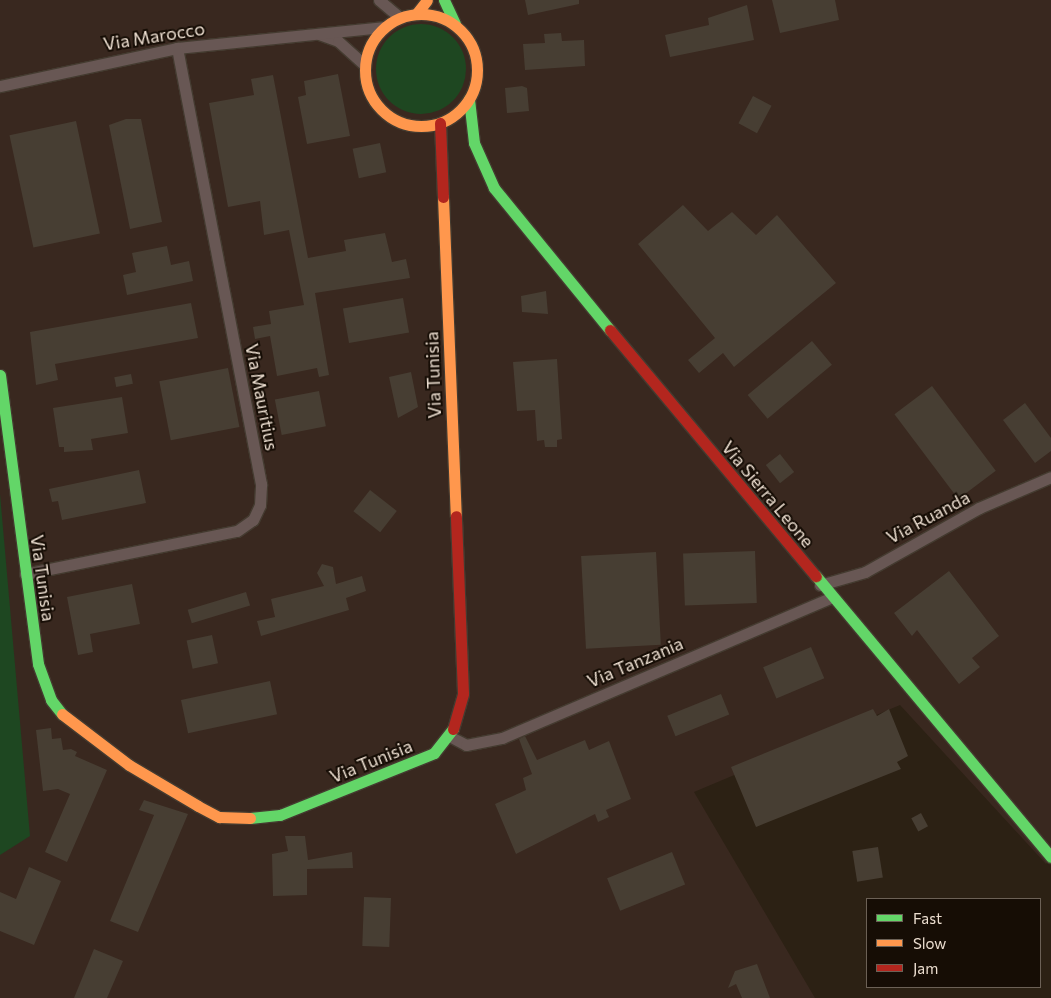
<!DOCTYPE html>
<html>
<head>
<meta charset="utf-8">
<style>
  body { margin:0 }
  #map { position:relative; width:1051px; height:998px; overflow:hidden; background:#2c2114; font-family:Commissioner,sans-serif }
  div>[style] { position:absolute }
  [style*='--x'] { left:calc(var(--x)*1px); top:calc(var(--y)*1px); width:calc(var(--w)*1px); rotate:calc(var(--a)*1deg) }
  .industrial>* { inset:0; background:#39281f }
  .green>* { inset:0; background:#1e4721 }
  .round { border-radius:50% }
  .building>* { inset:0; background:#473e33; transform-origin:0 0 }
  .roads { filter:drop-shadow(1px 0 #443b30) drop-shadow(-1px 0 #443b30) drop-shadow(0 1px #443b30) drop-shadow(0 -1px #443b30) }
  .street>* { height:11px; margin:-5.5px; padding:0 5.5px; transform-origin:5.5px; border-radius:5.5px; background:#685754 }
  .fast>* { height:11px; margin:-5.5px; padding:0 5.5px; transform-origin:5.5px; border-radius:5.5px; background:#63d668 }
  .slow>* { height:11px; margin:-5.5px; padding:0 5.5px; transform-origin:5.5px; border-radius:5.5px; background:#ff974d }
  .slow>.ring { margin:-5.5px; padding:0; box-sizing:content-box; background:none; border:11px solid #ff974d; border-radius:50% }
  .jam>* { height:11px; margin:-5.5px; padding:0 5.5px; transform-origin:5.5px; border-radius:5.5px; background:#b3261e }
  span { translate:-50% -50%; white-space:nowrap; text-align:center; line-height:1.15; -webkit-text-stroke:4px #160d05; paint-order:stroke }
  .street-label { font-size:18px; color:#ecded0 }
  .legend { position:absolute; left:866px; top:898px; width:175px; height:90px; box-sizing:border-box; background:#160d05; border:1px solid #6c6156; margin:0; padding:6px 9px; list-style:none; font-size:15px; color:#ecded0 }
  .legend li { display:flex; align-items:center; gap:10px; height:25px }
  .legend b { width:25px; border:1px solid #6c6156 }
</style>
</head>
<body>
<div id="map">
  <div class="industrial">
    <i style="clip-path:polygon(0 0,1051px 0,1051px 858px,1046px 864px,900px 705px,694px 792px,815px 998px,0 998px)"></i>
  </div>
  <div class="green">
    <i class="round" style="left:376px;top:24px;width:90px;height:90px"></i>
    <i style="clip-path:polygon(0 494px,30px 836px,0 855px)"></i>
  </div>
  <div class="building">
    <i style="clip-path:polygon(525px 0,579px 0,579px 4px,528px 15px)"></i>
    <i style="clip-path:polygon(772px 0,835px 0,839px 20px,780px 33px)"></i>
    <i style="clip-path:polygon(747px 5px,754px 40px,670px 57px,665px 35px,709px 25px,708px 18px)"></i>
    <i style="clip-path:polygon(561px 33px,562px 41px,584px 40px,585px 66px,525px 70px,523px 44px,545px 43px,544px 34px)"></i>
    <i style="clip-path:polygon(338px 74px,350px 136px,307px 144px,298px 97px,306px 95px,304px 81px)"></i>
    <i style="clip-path:polygon(273px 75px,308px 258px,346px 251px,344px 240px,385px 233px,392px 262px,406px 259px,410px 278px,315px 293px,329px 375px,319px 377px,317px 368px,277px 376px,270px 336px,255px 339px,253px 327px,271px 324px,269px 311px,304px 305px,289px 230px,264px 235px,260px 201px,228px 207px,209px 103px,254px 95px,251px 79px)"></i>
    <i style="clip-path:polygon(522px 86px,527px 88px,529px 111px,507px 113px,505px 88px)"></i>
    <i style="left:753px;top:96px;width:21px;height:31px;rotate:28deg"></i>
    <i style="clip-path:polygon(126px 119px,141px 119px,162px 222px,130px 229px,109px 125px)"></i>
    <i style="left:76px;top:121px;width:115px;height:68px;rotate:78deg"></i>
    <i style="left:380px;top:143px;width:30px;height:28px;rotate:78deg"></i>
    <i style="clip-path:polygon(683px 205px,708px 231px,732px 212px,756px 235px,777px 215px,836px 283px,734px 367px,723px 353px,699px 373px,688px 360px,715px 338px,638px 244px)"></i>
    <i style="clip-path:polygon(167px 246px,171px 265px,189px 261px,193px 281px,127px 295px,123px 275px,136px 272px,132px 253px)"></i>
    <i style="clip-path:polygon(546px 291px,548px 314px,522px 312px,521px 296px)"></i>
    <i style="left:403px;top:298px;width:35px;height:61px;rotate:80deg"></i>
    <i style="clip-path:polygon(191px 303px,198px 338px,55px 364px,58px 380px,36px 385px,30px 332px)"></i>
    <i style="left:812px;top:341px;width:31px;height:84px;rotate:50deg"></i>
    <i style="clip-path:polygon(557px 359px,562px 439px,557px 440px,557px 447px,545px 447px,544px 440px,537px 441px,535px 410px,517px 411px,513px 362px)"></i>
    <i style="left:228px;top:368px;width:60px;height:70px;rotate:79deg"></i>
    <i style="clip-path:polygon(411px 372px,418px 407px,398px 418px,389px 377px)"></i>
    <i style="left:131px;top:374px;width:10px;height:17px;rotate:79deg"></i>
    <i style="left:932px;top:386px;width:106px;height:47px;rotate:53deg"></i>
    <i style="left:319px;top:391px;width:36px;height:45px;rotate:79deg"></i>
    <i style="clip-path:polygon(122px 397px,128px 433px,91px 439px,93px 450px,64px 452px,64px 447px,59px 447px,53px 408px)"></i>
    <i style="clip-path:polygon(1025px 403px,1051px 438px,1051px 451px,1035px 463px,1003px 420px)"></i>
    <i style="left:780px;top:454px;width:23px;height:18px;rotate:52deg"></i>
    <i style="clip-path:polygon(139px 470px,146px 503px,62px 520px,58px 501px,52px 502px,49px 489px)"></i>
    <i style="left:370px;top:490px;width:34px;height:27px;rotate:38deg"></i>
    <i style="left:755px;top:551px;width:52px;height:72px;rotate:88deg"></i>
    <i style="left:656px;top:552px;width:93px;height:75px;rotate:87deg"></i>
    <i style="clip-path:polygon(322px 564px,333px 567px,336px 584px,362px 576px,366px 591px,346px 598px,349px 610px,261px 636px,257px 621px,275px 617px,271px 599px,324px 586px,317px 573px)"></i>
    <i style="clip-path:polygon(949px 571px,999px 636px,972px 658px,980px 667px,959px 684px,917px 630px,912px 636px,894px 613px)"></i>
    <i style="clip-path:polygon(132px 584px,140px 624px,90px 634px,93px 652px,78px 655px,67px 597px)"></i>
    <i style="left:246px;top:592px;width:14px;height:61px;rotate:73deg"></i>
    <i style="left:212px;top:635px;width:29px;height:26px;rotate:78deg"></i>
    <i style="left:811px;top:647px;width:34px;height:52px;rotate:67deg"></i>
    <i style="left:270px;top:681px;width:34px;height:91px;rotate:78deg"></i>
    <i style="left:721px;top:694px;width:22px;height:58px;rotate:68deg"></i>
    <i style="clip-path:polygon(873px 709px,877px 716px,889px 709px,908px 756px,897px 762px,901px 769px,756px 827px,731px 767px)"></i>
    <i style="clip-path:polygon(51px 728px,52px 739px,61px 738px,63px 750px,71px 749px,77px 752px,75px 756px,107px 770px,67px 862px,45px 852px,70px 794px,58px 789px,43px 791px,36px 730px)"></i>
    <i style="clip-path:polygon(525px 736px,537px 760px,585px 740px,589px 750px,609px 741px,631px 799px,606px 810px,609px 817px,598px 822px,595px 814px,516px 854px,495px 804px,526px 790px,523px 778px,532px 774px,519px 739px)"></i>
    <i style="clip-path:polygon(144px 800px,188px 814px,138px 932px,110px 921px,154px 815px,139px 810px)"></i>
    <i style="left:921px;top:813px;width:15px;height:11px;rotate:62deg"></i>
    <i style="clip-path:polygon(285px 836px,305px 836px,308px 860px,352px 852px,353px 868px,307px 869px,307px 895px,273px 896px,272px 854px,288px 851px)"></i>
    <i style="left:878px;top:847px;width:31px;height:26px;rotate:81deg"></i>
    <i style="left:672px;top:852px;width:35px;height:70px;rotate:68deg"></i>
    <i style="clip-path:polygon(29px 867px,61px 881px,34px 945px,0 931px,0 892px,16px 899px)"></i>
    <i style="left:364px;top:897px;width:27px;height:49px;rotate:2deg"></i>
    <i style="clip-path:polygon(94px 949px,123px 961px,107px 998px,74px 998px)"></i>
    <i style="clip-path:polygon(757px 964px,770px 998px,742px 998px,736px 984px,728px 988px,735px 971px)"></i>
  </div>
  <div class="roads">
    <div class="street">
      <i style="--x:379;--y:0;--w:26;--a:40"></i>
      <i style="--x:319;--y:34;--w:20;--a:20"></i>
      <i style="--x:338;--y:41;--w:36;--a:42"></i>
      <i style="--x:0;--y:86;--w:181;--a:-12.1"></i>
      <i style="--x:177;--y:48;--w:209;--a:-5.8"></i>
      <i style="--x:25;--y:574;--w:216;--a:-11.5"></i>
      <i style="--x:237;--y:531;--w:19;--a:-35"></i>
      <i style="--x:253;--y:520;--w:17;--a:-65"></i>
      <i style="--x:260;--y:505;--w:21;--a:-87"></i>
      <i style="--x:261;--y:484;--w:444;--a:-100.9"></i>
      <i style="--x:820;--y:585;--w:47;--a:-16.1"></i>
      <i style="--x:865;--y:572;--w:131;--a:-29.3"></i>
      <i style="--x:979;--y:508;--w:78;--a:-23.3"></i>
      <i style="--x:451;--y:737;--w:17;--a:28"></i>
      <i style="--x:466;--y:745;--w:37;--a:-11"></i>
      <i style="--x:502;--y:738;--w:358;--a:-23.1"></i>
    </div>
    <div class="fast">
      <i style="--x:444;--y:0;--w:26;--a:65"></i>
      <i style="--x:469;--y:99;--w:44;--a:83.5"></i>
      <i style="--x:474;--y:143;--w:49;--a:66"></i>
      <i style="--x:494;--y:188;--w:183;--a:50.8"></i>
      <i style="--x:0;--y:375;--w:291;--a:82.5"></i>
      <i style="--x:38;--y:664;--w:38;--a:70"></i>
      <i style="--x:51;--y:700;--w:18;--a:52"></i>
      <i style="--x:816;--y:576;--w:366;--a:50.1"></i>
      <i style="--x:250;--y:818;--w:30;--a:-6"></i>
      <i style="--x:280;--y:815;--w:166;--a:-21.9"></i>
      <i style="--x:434;--y:753;--w:31;--a:-52"></i>
    </div>
    <div class="slow">
      <i style="--x:417;--y:13;--w:16;--a:-52"></i>
      <i class="ring" style="left:365px;top:14px;width:101px;height:101px"></i>
      <i style="--x:443;--y:197;--w:319;--a:87.7"></i>
      <i style="--x:62;--y:714;--w:84;--a:37.3"></i>
      <i style="--x:129;--y:765;--w:80;--a:30.7"></i>
      <i style="--x:198;--y:806;--w:24;--a:28"></i>
      <i style="--x:219;--y:817;--w:31;--a:2"></i>
    </div>
    <div class="jam">
      <i style="--x:440;--y:123;--w:74;--a:87.7"></i>
      <i style="--x:610;--y:330;--w:321;--a:50.1"></i>
      <i style="--x:453;--y:729;--w:37;--a:-74"></i>
      <i style="--x:463;--y:693;--w:177;--a:-92.3"></i>
    </div>
  </div>
  <div class="street-label">
    <span style="left:154px;top:36px;rotate:-9deg">Via Marocco</span>
    <span style="left:433px;top:375px;rotate:-92deg">Via Tunisia</span>
    <span style="left:262px;top:397px;rotate:79deg">Via Mauritius</span>
    <span style="left:768px;top:494px;rotate:50deg">Via Sierra Leone</span>
    <span style="left:928px;top:517px;rotate:-28deg">Via Ruanda</span>
    <span style="left:43px;top:578px;rotate:82deg">Via Tunisia</span>
    <span style="left:635px;top:662px;rotate:-23deg">Via Tanzania</span>
    <span style="left:371px;top:761px;rotate:-22deg">Via Tunisia</span>
  </div>
  <ul class="legend">
  <li><b style="height:6px;background:#63d668"></b>Fast</li>
  <li><b style="height:6px;background:#ff974d"></b>Slow</li>
  <li><b style="height:6px;background:#b3261e"></b>Jam</li>
  </ul>
</div>
</body>
</html>
